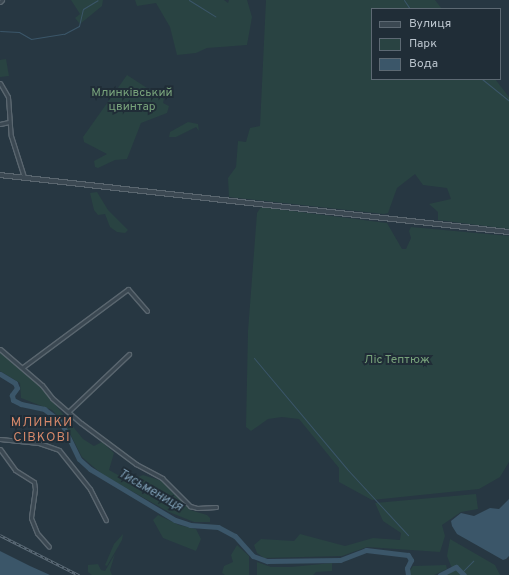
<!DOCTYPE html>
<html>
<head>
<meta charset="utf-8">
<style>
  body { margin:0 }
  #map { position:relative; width:509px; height:575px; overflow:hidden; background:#273742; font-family:Overpass,sans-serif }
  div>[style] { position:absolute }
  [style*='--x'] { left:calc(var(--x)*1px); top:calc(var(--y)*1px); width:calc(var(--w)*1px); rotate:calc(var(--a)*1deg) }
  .green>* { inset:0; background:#294342 }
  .water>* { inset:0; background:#3b5669 }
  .stream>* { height:1px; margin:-0.5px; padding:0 0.5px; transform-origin:0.5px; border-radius:0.5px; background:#3b5669 }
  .river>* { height:5px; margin:-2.5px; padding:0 2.5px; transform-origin:2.5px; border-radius:2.5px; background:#3b5669 }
  .roads { filter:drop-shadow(1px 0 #5a666f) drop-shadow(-1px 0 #5a666f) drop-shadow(0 1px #5a666f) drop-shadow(0 -1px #5a666f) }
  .minor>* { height:3px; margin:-1.5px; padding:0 1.5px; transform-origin:1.5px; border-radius:1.5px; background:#3b4852 }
  .tertiary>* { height:3.5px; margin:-1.75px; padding:0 1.75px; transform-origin:1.75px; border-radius:1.75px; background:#3b4852 }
  .rail>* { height:2.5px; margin-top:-1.25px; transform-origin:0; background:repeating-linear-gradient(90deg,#202d37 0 3px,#5e6d79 0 6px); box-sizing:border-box; border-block:1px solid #5e6d79 }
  span { translate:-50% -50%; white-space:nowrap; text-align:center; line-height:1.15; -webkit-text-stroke:4px #202d37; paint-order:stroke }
  .park-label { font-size:12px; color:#77a17a }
  .neighbourhood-label { font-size:13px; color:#d5886a; letter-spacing:1px }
  .water-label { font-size:13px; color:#7998ae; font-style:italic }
  .legend { position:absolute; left:371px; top:8px; width:130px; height:72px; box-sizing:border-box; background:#202d37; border:1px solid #5d6973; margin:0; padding:5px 7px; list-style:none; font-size:12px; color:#b9c3cc }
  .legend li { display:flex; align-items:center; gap:8px; height:20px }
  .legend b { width:20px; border:1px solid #5d6973 }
</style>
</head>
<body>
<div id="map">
  <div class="green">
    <i style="clip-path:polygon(71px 0,103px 0,102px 6px,80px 24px,75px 18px,80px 14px)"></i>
    <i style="clip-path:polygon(135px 0,224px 0,228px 3px,229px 0,247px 0,252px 17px,247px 45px,207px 48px,196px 53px,177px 55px,170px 27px,156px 3px,137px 6px)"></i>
    <i style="clip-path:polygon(266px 0,435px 0,442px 9px,372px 9px,372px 79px,495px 79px,509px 97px,509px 229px,438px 220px,438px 212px,429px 204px,451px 199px,447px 188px,423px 185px,415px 174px,397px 188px,388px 213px,384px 214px,229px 197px,228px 178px,236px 167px,238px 141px,246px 142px,250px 128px,260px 126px)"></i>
    <i style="clip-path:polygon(6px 59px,9px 76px,0 77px,0 60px)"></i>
    <i style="clip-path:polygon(127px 75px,164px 99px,163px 103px,169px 106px,167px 113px,141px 123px,127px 159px,115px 160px,98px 168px,95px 167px,94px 161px,107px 154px,84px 142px,83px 137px)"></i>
    <i style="clip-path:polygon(188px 122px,198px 124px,199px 131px,196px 127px,176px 137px,169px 137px,170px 132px)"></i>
    <i style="clip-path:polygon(97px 192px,108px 210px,128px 230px,125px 233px,117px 232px,110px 227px,105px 214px,98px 215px,94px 210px,90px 193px)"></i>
    <i style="clip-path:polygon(261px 207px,387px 223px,402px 249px,406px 249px,411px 238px,409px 231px,411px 227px,509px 236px,509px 462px,500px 477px,479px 489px,372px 500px,339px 482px,339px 468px,299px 419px,282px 417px,268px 419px,251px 431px,246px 427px,248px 331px,257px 213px)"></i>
    <i style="clip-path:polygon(0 351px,37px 382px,83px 439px,94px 446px,102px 442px,114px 453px,109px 470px,118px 475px,127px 471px,138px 477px,143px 475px,165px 482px,190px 510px,207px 515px,210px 518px,210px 522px,194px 522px,169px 512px,103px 475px,82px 457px,64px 422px,52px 410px,21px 398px,20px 383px,0 371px)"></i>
    <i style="clip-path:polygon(476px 494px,478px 509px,461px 512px,442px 525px,445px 536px,440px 552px,367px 547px,342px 556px,264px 558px,257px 553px,254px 545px,261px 539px,294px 541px,300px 534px,345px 546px,373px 538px,400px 540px,401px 533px,383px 521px,375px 503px)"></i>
    <i style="clip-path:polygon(158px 515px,179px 525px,196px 529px,201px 539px,196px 551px,163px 538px,153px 520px)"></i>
    <i style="clip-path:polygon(123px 534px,122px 540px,107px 566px,105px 565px,114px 544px)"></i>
    <i style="clip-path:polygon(450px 539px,495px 565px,500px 575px,446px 575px,453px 571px,447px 556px)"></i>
    <i style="clip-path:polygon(237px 545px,249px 556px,249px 575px,225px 575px,222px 573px,224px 566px,233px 562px,231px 555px)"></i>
    <i style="clip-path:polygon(115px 554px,110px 570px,112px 575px,92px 575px,88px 572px,88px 565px,98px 564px,101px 570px,105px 571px)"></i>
    <i style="clip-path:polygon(257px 562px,271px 567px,291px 567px,332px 563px,332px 571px,316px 572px,313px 575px,257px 575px)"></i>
    <i style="clip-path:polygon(446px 565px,447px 569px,434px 575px,410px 575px,409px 572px,413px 566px)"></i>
  </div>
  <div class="water">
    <i style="clip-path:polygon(509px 499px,509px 556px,506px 559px,503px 560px,457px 534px,452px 526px,451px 521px,461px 513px,474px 516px,490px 508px,499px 509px)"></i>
    <i style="clip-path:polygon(0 551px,30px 566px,50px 575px,0 575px)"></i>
  </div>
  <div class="stream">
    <i style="--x:189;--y:0;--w:31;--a:32"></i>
    <i style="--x:404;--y:0;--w:11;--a:56"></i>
    <i style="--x:0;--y:31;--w:19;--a:3"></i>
    <i style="--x:19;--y:32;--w:14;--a:30"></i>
    <i style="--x:31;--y:39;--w:33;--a:-9"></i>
    <i style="--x:64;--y:34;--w:17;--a:-28"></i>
    <i style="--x:79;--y:26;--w:17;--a:-77"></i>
    <i style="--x:83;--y:9;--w:17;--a:-31"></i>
    <i style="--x:482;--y:79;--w:35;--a:39"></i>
    <i style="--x:254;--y:358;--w:145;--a:50"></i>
    <i style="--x:347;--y:469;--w:90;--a:47.3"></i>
    <i style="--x:462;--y:572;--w:16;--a:-45"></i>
  </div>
  <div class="river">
    <i style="--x:0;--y:374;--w:17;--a:31"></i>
    <i style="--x:15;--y:383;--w:5;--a:68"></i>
    <i style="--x:17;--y:388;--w:9;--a:126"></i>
    <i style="--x:12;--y:395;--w:5;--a:79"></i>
    <i style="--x:13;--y:400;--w:9;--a:27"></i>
    <i style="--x:21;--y:404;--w:24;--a:12"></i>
    <i style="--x:44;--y:409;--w:21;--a:37"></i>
    <i style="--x:61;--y:422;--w:41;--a:64.1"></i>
    <i style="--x:79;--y:459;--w:15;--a:42"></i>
    <i style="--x:90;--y:469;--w:99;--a:31"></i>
    <i style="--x:175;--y:520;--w:16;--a:18"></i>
    <i style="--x:190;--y:525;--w:28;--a:4"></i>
    <i style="--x:218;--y:527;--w:19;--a:28"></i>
    <i style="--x:235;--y:536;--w:27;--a:48"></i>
    <i style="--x:253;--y:556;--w:15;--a:20"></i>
    <i style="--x:267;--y:561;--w:73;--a:-0.8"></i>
    <i style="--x:340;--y:560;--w:28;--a:-21"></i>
    <i style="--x:366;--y:550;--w:42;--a:6.8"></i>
    <i style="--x:408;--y:555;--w:6;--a:59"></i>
    <i style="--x:411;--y:560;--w:9;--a:117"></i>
    <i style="--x:407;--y:568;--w:7;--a:82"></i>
    <i style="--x:440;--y:575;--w:18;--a:-27"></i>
    <i style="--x:456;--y:567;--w:11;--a:45"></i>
  </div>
  <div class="roads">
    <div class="minor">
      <i style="--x:0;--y:2;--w:3;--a:-45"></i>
      <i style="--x:0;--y:83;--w:16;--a:60"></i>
      <i style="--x:8;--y:97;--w:39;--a:86"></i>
      <i style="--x:11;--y:136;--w:43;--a:72.4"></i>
      <i style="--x:0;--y:124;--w:9;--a:-13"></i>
      <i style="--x:0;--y:349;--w:55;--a:40.6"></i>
      <i style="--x:42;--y:385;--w:16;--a:52"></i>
      <i style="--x:52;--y:398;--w:38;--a:41"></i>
      <i style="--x:81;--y:423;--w:69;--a:36.7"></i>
      <i style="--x:136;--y:464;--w:30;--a:28"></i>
      <i style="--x:162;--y:478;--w:40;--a:45"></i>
      <i style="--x:190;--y:506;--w:7;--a:16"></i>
      <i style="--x:197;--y:508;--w:19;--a:-3"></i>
      <i style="--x:23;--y:367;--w:131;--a:-36.6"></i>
      <i style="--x:128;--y:289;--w:29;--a:49"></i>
      <i style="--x:69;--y:411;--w:83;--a:-43.5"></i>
      <i style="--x:0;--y:439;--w:39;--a:6"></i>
      <i style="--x:39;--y:443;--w:21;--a:19"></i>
      <i style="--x:59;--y:450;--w:50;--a:51.5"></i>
      <i style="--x:90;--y:489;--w:35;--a:63"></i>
      <i style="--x:0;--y:449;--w:26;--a:54"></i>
      <i style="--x:15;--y:470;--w:22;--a:32"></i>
      <i style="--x:34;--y:482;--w:7;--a:82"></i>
      <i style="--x:35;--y:489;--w:29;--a:98"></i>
      <i style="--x:31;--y:518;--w:16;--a:68"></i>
      <i style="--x:37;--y:533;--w:18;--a:49"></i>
    </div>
    <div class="tertiary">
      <i style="--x:0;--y:175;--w:512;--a:6.39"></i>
    </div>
  </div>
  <div class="rail">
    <i style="--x:0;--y:535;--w:89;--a:26.9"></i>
  </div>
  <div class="park-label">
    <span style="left:132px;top:101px">Млинківський<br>цвинтар</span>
    <span style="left:397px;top:361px">Ліс Тептюж</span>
  </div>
  <div class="neighbourhood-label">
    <span style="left:42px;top:431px">МЛИНКИ<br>СІВКОВІ</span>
  </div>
  <div class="water-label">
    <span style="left:150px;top:491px;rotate:30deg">Тисьмениця</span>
  </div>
  <ul class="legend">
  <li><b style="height:5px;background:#3b4852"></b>Вулиця</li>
  <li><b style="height:11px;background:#294342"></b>Парк</li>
  <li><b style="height:11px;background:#3b5669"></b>Вода</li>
  </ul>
</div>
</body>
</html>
